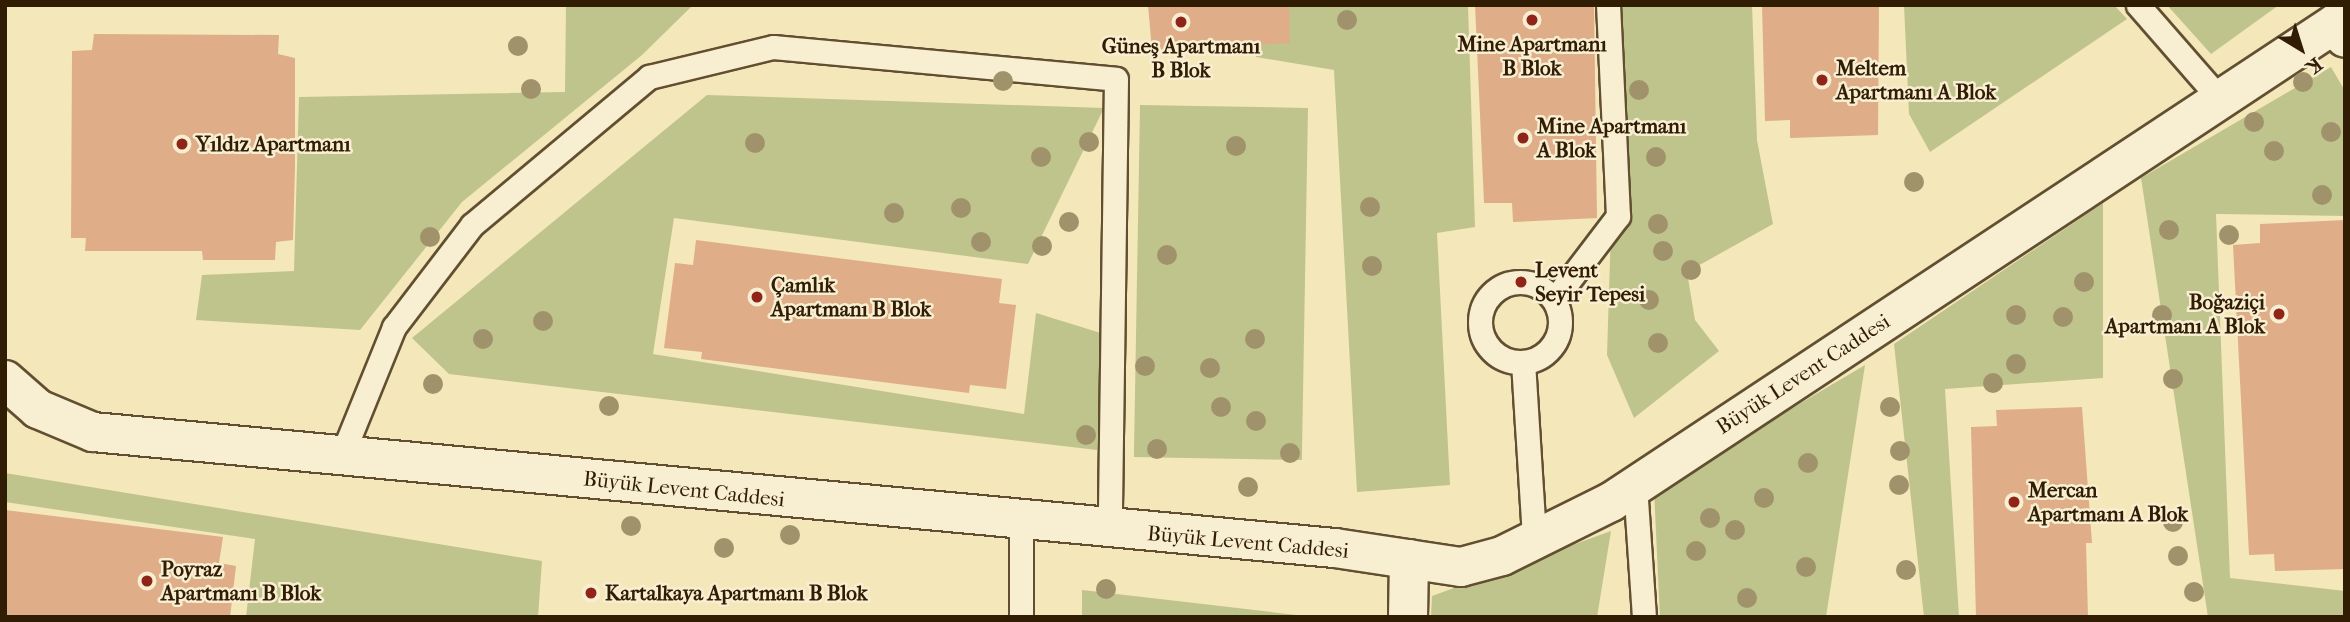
<!DOCTYPE html>
<html>
<head>
<meta charset="utf-8">
<style>
  body { margin:0 }
  #map { position:relative; width:2350px; height:622px; overflow:hidden; background:#f4e7b9; font-family:"IM FELL French Canon",serif }
  div>[style] { position:absolute }
  [style*='--x'] { left:calc(var(--x)*1px); top:calc(var(--y)*1px); width:calc(var(--w)*1px); rotate:calc(var(--a)*1deg) }
  .green>* { inset:0; background:#bfc48c; transform-origin:0 0 }
  .building>* { inset:0; background:#dfad88 }
  .roads { filter:drop-shadow(2px 0 #624f31) drop-shadow(-2px 0 #624f31) drop-shadow(0 2px #624f31) drop-shadow(0 -2px #624f31) }
  .lane>* { height:23px; margin:-11.5px; padding:0 11.5px; transform-origin:11.5px; border-radius:11.5px; background:#f8efd2 }
  .lane>.ring { margin:-11.5px; padding:0; box-sizing:content-box; background:none; border:23px solid #f8efd2; border-radius:50% }
  .street>* { height:38px; margin:-19px; padding:0 19px; transform-origin:19px; border-radius:19px; background:#f8efd2 }
  .trees>* { width:20px; height:20px; margin:-10px; border-radius:50%; background:#a0936c }
  .dots>* { width:19px; height:19px; translate:-50% -50%; box-sizing:border-box; border:4px solid #f8efd2; border-radius:50% }
  span { translate:-50% -50%; white-space:nowrap; text-align:center; line-height:1.15; -webkit-text-stroke:5px #f8efd2; paint-order:stroke }
  .poi-label { font-size:21px; color:#311c04; font-weight:700 }
  .left { translate:0 -50%; text-align:left }
  .right { translate:-100% -50%; text-align:right }
  .street-label { font-size:21px; color:#311c04 }
  .frame { position:absolute; inset:0; border:7px solid #311c04; pointer-events:none }
  .north { position:absolute; left:2266px; top:14px; width:70px; height:70px; -webkit-text-stroke:5px #f8efd2; paint-order:stroke; rotate:142deg; font-size:19px; font-weight:700; line-height:28px; text-align:center; color:#311c04 }
  .north::after { content:''; display:block; margin:auto; width:24px; height:32px; background:#311c04; clip-path:polygon(50% 0,100% 100%,50% 72%,0 100%) }
</style>
</head>
<body>
<div id="map">
  <div class="green">
    <i style="clip-path:polygon(566px 5px,693px 5px,642px 55px,462px 202px,360px 330px,196px 320px,202px 275px,294px 271px,299px 97px,565px 92px)"></i>
    <i style="clip-path:polygon(1254px 5px,1468px 5px,1475px 227px,1437px 233px,1450px 485px,1357px 492px,1334px 70px,1256px 57px)"></i>
    <i style="clip-path:polygon(1618px 5px,1752px 5px,1757px 140px,1773px 224px,1687px 272px,1695px 320px,1719px 351px,1634px 418px,1607px 355px)"></i>
    <i style="clip-path:polygon(1904px 5px,2114px 5px,2127px 19px,1930px 152px,1909px 114px)"></i>
    <i style="clip-path:polygon(2167px 5px,2279px 5px,2211px 54px)"></i>
    <i style="clip-path:polygon(2331px 67px,2345px 91px,2345px 216px,2216px 214px,2230px 578px,2345px 591px,2345px 617px,2208px 617px,2141px 178px)"></i>
    <i style="clip-path:polygon(707px 95px,1104px 108px,1028px 264px,674px 218px,653px 354px,1024px 414px,1036px 313px,1104px 334px,1097px 450px,449px 374px,412px 338px)"></i>
    <i style="left:1308px;top:108px;width:352px;height:168px;rotate:91deg"></i>
    <i style="clip-path:polygon(2103px 203px,2103px 378px,1945px 389px,1959px 617px,1924px 617px,1894px 344px)"></i>
    <i style="clip-path:polygon(1865px 365px,1826px 617px,1660px 617px,1654px 490px)"></i>
    <i style="clip-path:polygon(5px 473px,542px 561px,538px 617px,246px 617px,255px 539px,5px 502px)"></i>
    <i style="clip-path:polygon(1611px 531px,1597px 617px,1431px 617px,1432px 596px)"></i>
    <i style="clip-path:polygon(1082px 590px,1314px 617px,1082px 617px)"></i>
  </div>
  <div class="building">
    <i style="clip-path:polygon(1148px 5px,1289px 5px,1290px 43px,1152px 50px)"></i>
    <i style="clip-path:polygon(1475px 5px,1594px 5px,1597px 218px,1513px 222px,1512px 203px,1484px 203px)"></i>
    <i style="clip-path:polygon(1762px 5px,1879px 5px,1878px 135px,1790px 138px,1790px 120px,1765px 121px)"></i>
    <i style="clip-path:polygon(94px 34px,279px 35px,278px 54px,295px 58px,295px 167px,293px 240px,276px 242px,275px 260px,203px 260px,202px 251px,85px 251px,86px 238px,71px 238px,72px 51px,92px 50px)"></i>
    <i style="clip-path:polygon(2345px 220px,2345px 569px,2275px 571px,2274px 554px,2249px 555px,2233px 245px,2260px 243px,2260px 224px)"></i>
    <i style="clip-path:polygon(696px 240px,1002px 279px,999px 303px,1016px 305px,1006px 389px,970px 385px,969px 393px,701px 359px,702px 352px,664px 348px,675px 263px,693px 265px)"></i>
    <i style="clip-path:polygon(2082px 407px,2092px 543px,2086px 543px,2088px 617px,1976px 617px,1971px 427px,1997px 426px,1996px 410px)"></i>
    <i style="clip-path:polygon(5px 510px,223px 537px,219px 563px,236px 566px,230px 617px,5px 617px)"></i>
  </div>
  <div class="roads">
    <div class="lane">
      <i style="--x:2138;--y:5;--w:125;--a:48.9"></i>
      <i class="ring" style="left:1480px;top:282px;width:57px;height:57px"></i>
      <i style="--x:1554;--y:300;--w:106;--a:-52.7"></i>
      <i style="--x:1618;--y:216;--w:211;--a:-92.7"></i>
      <i style="--x:1523;--y:362;--w:177;--a:86.4"></i>
      <i style="--x:342;--y:455;--w:138;--a:-67.9"></i>
      <i style="--x:394;--y:327;--w:128;--a:-52.6"></i>
      <i style="--x:472;--y:225;--w:231;--a:-39.9"></i>
      <i style="--x:649;--y:77;--w:128;--a:-13.6"></i>
      <i style="--x:773;--y:47;--w:344;--a:5.3"></i>
      <i style="--x:1116;--y:79;--w:451;--a:90.8"></i>
      <i style="--x:1635;--y:485;--w:132;--a:86.1"></i>
      <i style="--x:1021;--y:521;--w:96;--a:90"></i>
    </div>
    <div class="street">
      <i style="--x:5;--y:380;--w:44;--a:41.3"></i>
      <i style="--x:38;--y:409;--w:60;--a:22.7"></i>
      <i style="--x:93;--y:432;--w:1247;--a:5.34"></i>
      <i style="--x:1335;--y:548;--w:127;--a:8.6"></i>
      <i style="--x:1461;--y:567;--w:42;--a:-15"></i>
      <i style="--x:1502;--y:556;--w:122;--a:-26.4"></i>
      <i style="--x:1611;--y:502;--w:869;--a:-33.45"></i>
      <i style="--x:2336;--y:23;--w:17;--a:59"></i>
      <i style="--x:1408;--y:617;--w:58;--a:-89"></i>
    </div>
  </div>
  <div class="trees">
    <i style="left:1347px;top:20px"></i>
    <i style="left:518px;top:46px"></i>
    <i style="left:1003px;top:81px"></i>
    <i style="left:2303px;top:82px"></i>
    <i style="left:531px;top:89px"></i>
    <i style="left:1639px;top:90px"></i>
    <i style="left:2254px;top:122px"></i>
    <i style="left:2331px;top:132px"></i>
    <i style="left:1089px;top:142px"></i>
    <i style="left:755px;top:143px"></i>
    <i style="left:1236px;top:146px"></i>
    <i style="left:2274px;top:151px"></i>
    <i style="left:1041px;top:157px"></i>
    <i style="left:1656px;top:157px"></i>
    <i style="left:1914px;top:182px"></i>
    <i style="left:2322px;top:195px"></i>
    <i style="left:1370px;top:207px"></i>
    <i style="left:961px;top:208px"></i>
    <i style="left:894px;top:213px"></i>
    <i style="left:1069px;top:222px"></i>
    <i style="left:1658px;top:224px"></i>
    <i style="left:2169px;top:230px"></i>
    <i style="left:2229px;top:235px"></i>
    <i style="left:430px;top:237px"></i>
    <i style="left:981px;top:242px"></i>
    <i style="left:1042px;top:246px"></i>
    <i style="left:1663px;top:251px"></i>
    <i style="left:1167px;top:255px"></i>
    <i style="left:1372px;top:266px"></i>
    <i style="left:1691px;top:270px"></i>
    <i style="left:2084px;top:282px"></i>
    <i style="left:1649px;top:300px"></i>
    <i style="left:2016px;top:315px"></i>
    <i style="left:2162px;top:315px"></i>
    <i style="left:2063px;top:317px"></i>
    <i style="left:543px;top:321px"></i>
    <i style="left:483px;top:339px"></i>
    <i style="left:1255px;top:339px"></i>
    <i style="left:1658px;top:343px"></i>
    <i style="left:2016px;top:364px"></i>
    <i style="left:1145px;top:366px"></i>
    <i style="left:1210px;top:368px"></i>
    <i style="left:2173px;top:379px"></i>
    <i style="left:1993px;top:383px"></i>
    <i style="left:433px;top:384px"></i>
    <i style="left:609px;top:406px"></i>
    <i style="left:1221px;top:407px"></i>
    <i style="left:1890px;top:407px"></i>
    <i style="left:1256px;top:421px"></i>
    <i style="left:1086px;top:435px"></i>
    <i style="left:1157px;top:449px"></i>
    <i style="left:1900px;top:451px"></i>
    <i style="left:1290px;top:453px"></i>
    <i style="left:1808px;top:463px"></i>
    <i style="left:1899px;top:485px"></i>
    <i style="left:1248px;top:487px"></i>
    <i style="left:1764px;top:498px"></i>
    <i style="left:1710px;top:518px"></i>
    <i style="left:2173px;top:522px"></i>
    <i style="left:631px;top:526px"></i>
    <i style="left:1735px;top:530px"></i>
    <i style="left:790px;top:535px"></i>
    <i style="left:724px;top:548px"></i>
    <i style="left:1696px;top:551px"></i>
    <i style="left:2178px;top:556px"></i>
    <i style="left:1806px;top:567px"></i>
    <i style="left:1906px;top:570px"></i>
    <i style="left:1106px;top:589px"></i>
    <i style="left:2194px;top:592px"></i>
    <i style="left:1747px;top:598px"></i>
  </div>
  <div class="dots">
    <i style="left:1532px;top:20px;background:#8f2418"></i>
    <i style="left:1181px;top:22px;background:#8f2418"></i>
    <i style="left:1822px;top:80px;background:#8f2418"></i>
    <i style="left:1523px;top:138px;background:#8f2418"></i>
    <i style="left:182px;top:144px;background:#8f2418"></i>
    <i style="left:1521px;top:282px;background:#8f2418"></i>
    <i style="left:757px;top:297px;background:#8f2418"></i>
    <i style="left:2279px;top:314px;background:#8f2418"></i>
    <i style="left:2014px;top:502px;background:#8f2418"></i>
    <i style="left:147px;top:581px;background:#8f2418"></i>
    <i style="left:591px;top:593px;background:#8f2418"></i>
  </div>
  <div class="poi-label">
    <span style="left:1532px;top:56px">Mine Apartmanı<br>B Blok</span>
    <span style="left:1181px;top:58px">Güneş Apartmanı<br>B Blok</span>
    <span class="left" style="left:1836px;top:80px">Meltem<br>Apartmanı A Blok</span>
    <span class="left" style="left:1537px;top:138px">Mine Apartmanı<br>A Blok</span>
    <span class="left" style="left:196px;top:144px">Yıldız Apartmanı</span>
    <span class="left" style="left:1535px;top:282px">Levent<br>Seyir Tepesi</span>
    <span class="left" style="left:771px;top:297px">Çamlık<br>Apartmanı B Blok</span>
    <span class="right" style="left:2265px;top:314px">Boğaziçi<br>Apartmanı A Blok</span>
    <span class="left" style="left:2028px;top:502px">Mercan<br>Apartmanı A Blok</span>
    <span class="left" style="left:161px;top:581px">Poyraz<br>Apartmanı B Blok</span>
    <span class="left" style="left:605px;top:593px">Kartalkaya Apartmanı B Blok</span>
  </div>
  <div class="street-label">
    <span style="left:1803px;top:374px;rotate:-33deg">Büyük Levent Caddesi</span>
    <span style="left:684px;top:489px;rotate:6deg">Büyük Levent Caddesi</span>
    <span style="left:1248px;top:542px;rotate:5deg">Büyük Levent Caddesi</span>
  </div>
  <div class="frame"></div>
  <div class="north">K</div>
</div>
</body>
</html>
